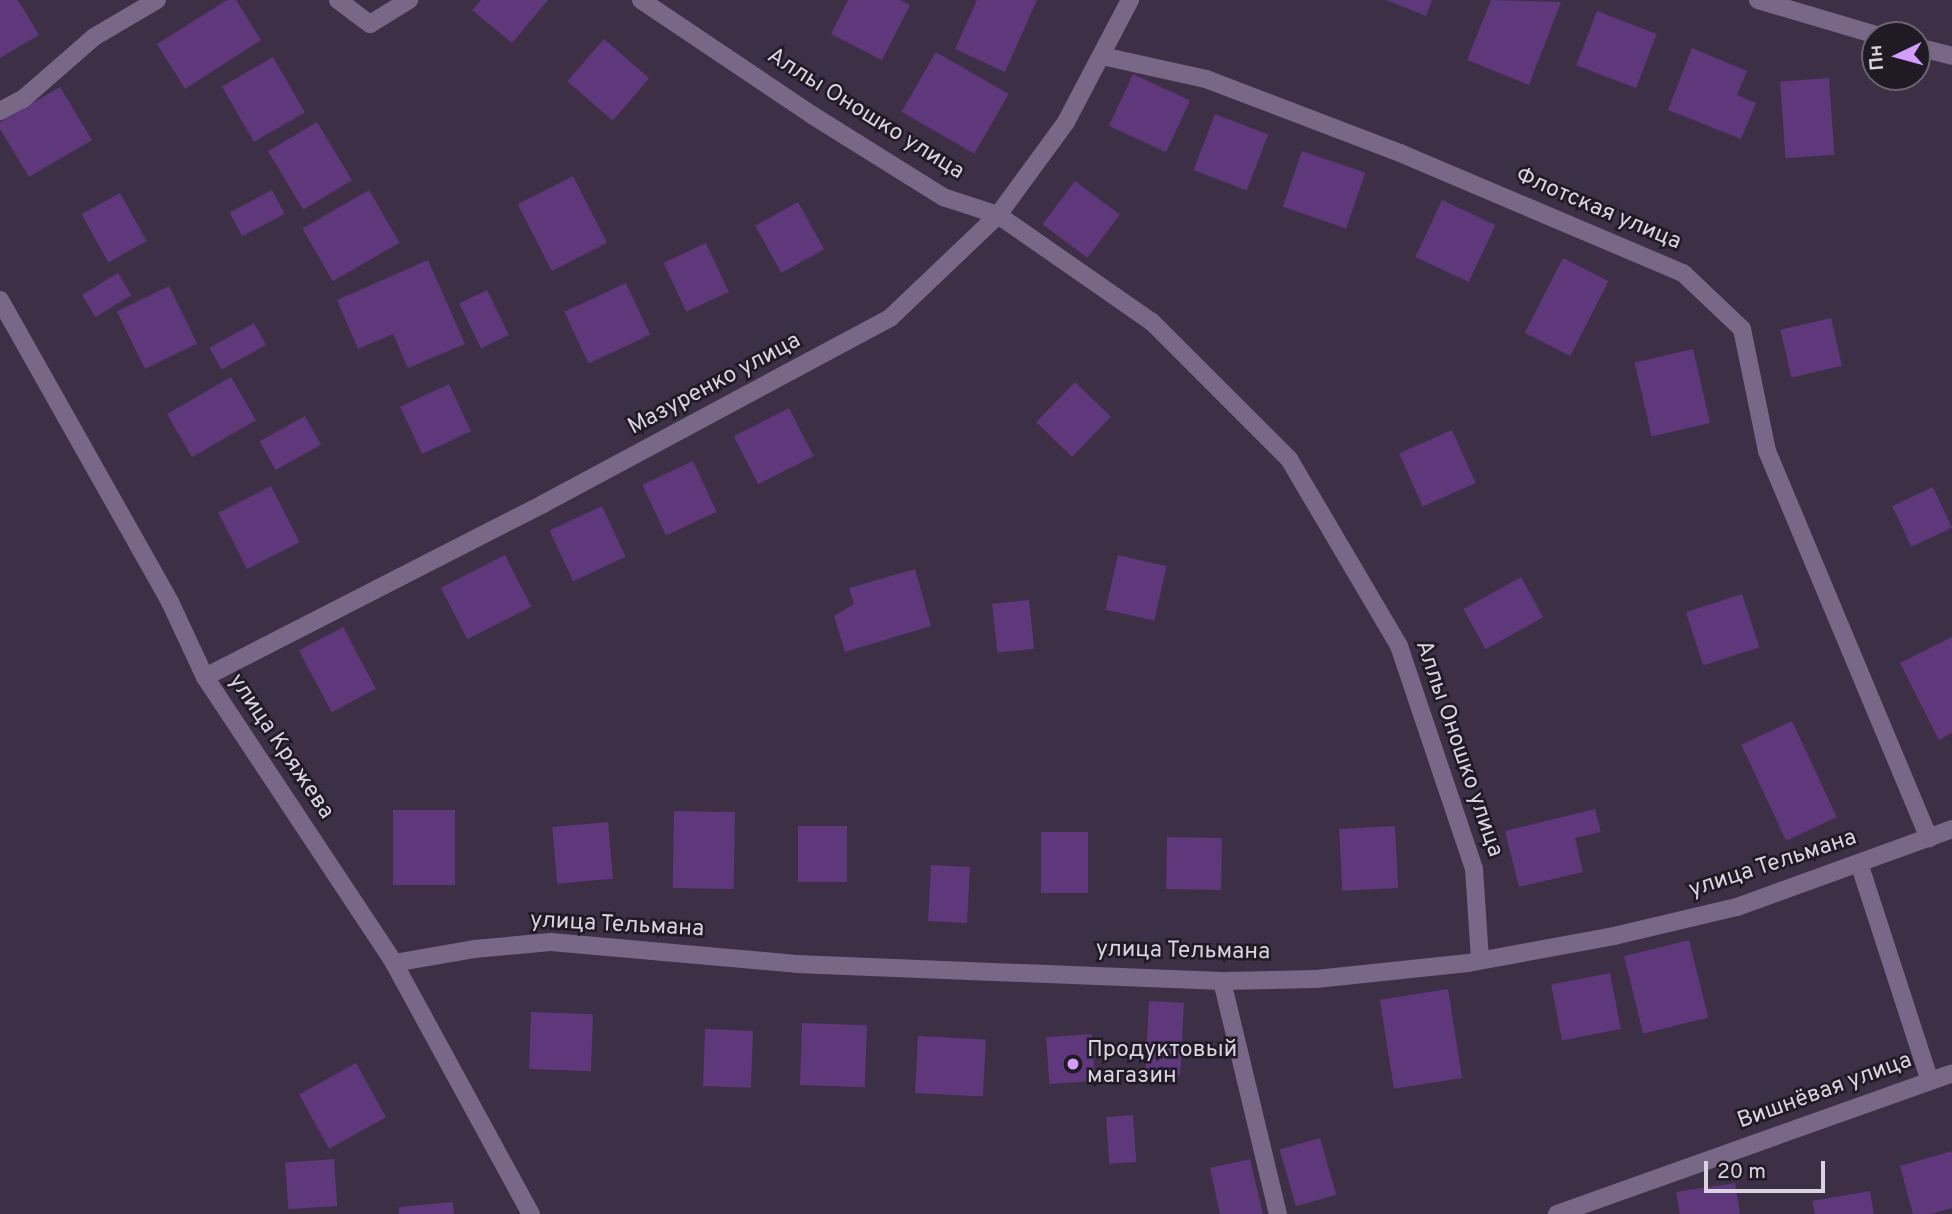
<!DOCTYPE html>
<html>
<head>
<meta charset="utf-8">
<style>
  body { margin:0 }
  #map { position:relative; width:1952px; height:1214px; overflow:hidden; background:#3c2f46; font-family:Overpass,sans-serif }
  div>[style] { position:absolute }
  [style*='--x'] { left:calc(var(--x)*1px); top:calc(var(--y)*1px); width:calc(var(--w)*1px); rotate:calc(var(--a)*1deg) }
  .building>* { inset:0; background:#5e387a; transform-origin:0 0 }
  .minor>* { height:18px; margin:-9px; padding:0 9px; transform-origin:9px; border-radius:9px; background:#786786 }
  .dots>* { width:19px; height:19px; translate:-50% -50%; box-sizing:border-box; border:4px solid #201a24; border-radius:50% }
  span { translate:-50% -50%; white-space:nowrap; text-align:center; line-height:1.15; -webkit-text-stroke:5px #201a24; paint-order:stroke }
  .street-label { font-size:23px; color:#dbd3e2 }
  .poi-label { font-size:23px; color:#dbd3e2 }
  .left { translate:0 -50%; text-align:left }
  .north { position:absolute; left:1861px; top:21px; width:70px; height:70px; box-sizing:border-box; background:#201a24; border:2px solid #6b6470; border-radius:50%; rotate:265deg; font-size:19px; font-weight:700; line-height:28px; text-align:center; color:#dbd3e2 }
  .north::after { content:''; display:block; margin:auto; width:24px; height:32px; background:#d29dfd; clip-path:polygon(50% 0,100% 100%,50% 72%,0 100%) }
  .scale { position:absolute; left:1704px; top:1161px; width:121px; height:32px; box-sizing:border-box; border:4px solid #dbd3e2; border-top:0; padding-left:9px; font-size:21px; line-height:24px; white-space:nowrap; color:#dbd3e2; -webkit-text-stroke:5px #201a24; paint-order:stroke }
</style>
</head>
<body>
<div id="map">
  <div class="building">
    <i style="clip-path:polygon(0 0,18px 0,39px 35px,0 58px)"></i>
    <i style="clip-path:polygon(227px 0,236px 0,261px 40px,185px 89px,157px 44px)"></i>
    <i style="clip-path:polygon(481px 0,548px 0,512px 43px,472px 10px)"></i>
    <i style="clip-path:polygon(848px 0,900px 0,910px 5px,882px 60px,831px 34px)"></i>
    <i style="clip-path:polygon(977px 0,1037px 0,1005px 72px,955px 49px)"></i>
    <i style="clip-path:polygon(1386px 0,1432px 0,1426px 16px)"></i>
    <i style="clip-path:polygon(1491px 0,1561px 2px,1529px 85px,1467px 60px)"></i>
    <i style="left:1597px;top:11px;width:64px;height:58px;rotate:21deg"></i>
    <i style="left:604px;top:39px;width:60px;height:56px;rotate:41deg"></i>
    <i style="clip-path:polygon(1692px 48px,1747px 71px,1737px 95px,1756px 103px,1741px 139px,1668px 110px)"></i>
    <i style="left:936px;top:52px;width:84px;height:69px;rotate:30deg"></i>
    <i style="left:273px;top:57px;width:64px;height:59px;rotate:60deg"></i>
    <i style="left:1133px;top:74px;width:63px;height:57px;rotate:25deg"></i>
    <i style="left:1829px;top:78px;width:77px;height:49px;rotate:86deg"></i>
    <i style="clip-path:polygon(60px 87px,92px 140px,29px 177px,0 129px,0 122px)"></i>
    <i style="left:1215px;top:114px;width:57px;height:60px;rotate:21deg"></i>
    <i style="left:317px;top:122px;width:68px;height:57px;rotate:59deg"></i>
    <i style="left:1302px;top:151px;width:67px;height:59px;rotate:19deg"></i>
    <i style="left:573px;top:176px;width:75px;height:62px;rotate:63deg"></i>
    <i style="left:1075px;top:181px;width:56px;height:54px;rotate:37deg"></i>
    <i style="left:272px;top:190px;width:27px;height:48px;rotate:62deg"></i>
    <i style="left:369px;top:190px;width:61px;height:77px;rotate:60deg"></i>
    <i style="left:120px;top:193px;width:55px;height:44px;rotate:61deg"></i>
    <i style="left:1442px;top:200px;width:59px;height:63px;rotate:25deg"></i>
    <i style="left:798px;top:202px;width:54px;height:49px;rotate:61deg"></i>
    <i style="left:706px;top:243px;width:54px;height:47px;rotate:65deg"></i>
    <i style="left:1563px;top:258px;width:51px;height:84px;rotate:27deg"></i>
    <i style="clip-path:polygon(428px 260px,465px 344px,408px 368px,393px 334px,358px 349px,337px 300px)"></i>
    <i style="left:118px;top:273px;width:26px;height:42px;rotate:59deg"></i>
    <i style="left:626px;top:283px;width:57px;height:68px;rotate:65deg"></i>
    <i style="left:169px;top:286px;width:64px;height:58px;rotate:64deg"></i>
    <i style="left:487px;top:290px;width:50px;height:31px;rotate:64deg"></i>
    <i style="left:1831px;top:318px;width:49px;height:52px;rotate:77deg"></i>
    <i style="left:254px;top:323px;width:25px;height:51px;rotate:61deg"></i>
    <i style="left:1693px;top:349px;width:76px;height:60px;rotate:77deg"></i>
    <i style="left:231px;top:377px;width:50px;height:74px;rotate:60deg"></i>
    <i style="left:1075px;top:382px;width:50px;height:56px;rotate:44deg"></i>
    <i style="left:449px;top:384px;width:52px;height:54px;rotate:65deg"></i>
    <i style="left:789px;top:408px;width:54px;height:62px;rotate:63deg"></i>
    <i style="left:305px;top:416px;width:33px;height:52px;rotate:61deg"></i>
    <i style="left:1452px;top:430px;width:58px;height:58px;rotate:66deg"></i>
    <i style="left:693px;top:461px;width:56px;height:56px;rotate:65deg"></i>
    <i style="left:271px;top:486px;width:63px;height:59px;rotate:63deg"></i>
    <i style="left:1933px;top:487px;width:45px;height:45px;rotate:65deg"></i>
    <i style="left:602px;top:506px;width:56px;height:58px;rotate:65deg"></i>
    <i style="left:505px;top:555px;width:58px;height:72px;rotate:63deg"></i>
    <i style="left:1118px;top:555px;width:50px;height:56px;rotate:13deg"></i>
    <i style="clip-path:polygon(915px 569px,931px 626px,845px 652px,834px 616px,854px 604px,849px 588px)"></i>
    <i style="left:1521px;top:577px;width:46px;height:66px;rotate:61deg"></i>
    <i style="left:1742px;top:594px;width:56px;height:59px;rotate:72deg"></i>
    <i style="left:1029px;top:600px;width:49px;height:37px;rotate:84deg"></i>
    <i style="left:343px;top:627px;width:70px;height:50px;rotate:62deg"></i>
    <i style="clip-path:polygon(1952px 637px,1952px 733px,1939px 740px,1900px 663px)"></i>
    <i style="left:1792px;top:721px;width:106px;height:56px;rotate:65deg"></i>
    <i style="clip-path:polygon(1595px 809px,1601px 832px,1575px 838px,1583px 872px,1519px 887px,1505px 831px)"></i>
    <i style="left:393px;top:810px;width:62px;height:75px"></i>
    <i style="left:674px;top:811px;width:61px;height:77px;rotate:1deg"></i>
    <i style="left:608px;top:822px;width:57px;height:56px;rotate:85deg"></i>
    <i style="left:798px;top:826px;width:49px;height:56px"></i>
    <i style="left:1395px;top:826px;width:62px;height:56px;rotate:87deg"></i>
    <i style="left:1041px;top:832px;width:47px;height:61px"></i>
    <i style="left:1167px;top:837px;width:55px;height:52px;rotate:1deg"></i>
    <i style="left:931px;top:865px;width:39px;height:56px;rotate:3deg"></i>
    <i style="left:1689px;top:940px;width:80px;height:67px;rotate:76deg"></i>
    <i style="left:1610px;top:973px;width:57px;height:60px;rotate:79deg"></i>
    <i style="left:1448px;top:989px;width:90px;height:69px;rotate:81deg"></i>
    <i style="left:1149px;top:1001px;width:35px;height:73px;rotate:3deg"></i>
    <i style="left:531px;top:1012px;width:62px;height:57px;rotate:2deg"></i>
    <i style="left:802px;top:1023px;width:65px;height:62px;rotate:2deg"></i>
    <i style="left:705px;top:1029px;width:48px;height:57px;rotate:2deg"></i>
    <i style="left:1092px;top:1034px;width:47px;height:46px;rotate:86deg"></i>
    <i style="left:918px;top:1036px;width:68px;height:57px;rotate:3deg"></i>
    <i style="left:356px;top:1063px;width:62px;height:65px;rotate:61deg"></i>
    <i style="left:1133px;top:1115px;width:47px;height:27px;rotate:86deg"></i>
    <i style="left:1320px;top:1138px;width:59px;height:42px;rotate:74deg"></i>
    <i style="clip-path:polygon(1952px 1151px,1952px 1208px,1931px 1214px,1913px 1214px,1900px 1166px)"></i>
    <i style="left:334px;top:1159px;width:47px;height:49px;rotate:86deg"></i>
    <i style="clip-path:polygon(1250px 1159px,1263px 1214px,1220px 1214px,1210px 1168px)"></i>
    <i style="clip-path:polygon(1735px 1183px,1740px 1214px,1680px 1214px,1676px 1192px)"></i>
    <i style="clip-path:polygon(1870px 1191px,1874px 1214px,1815px 1214px,1812px 1201px)"></i>
    <i style="clip-path:polygon(453px 1202px,454px 1214px,399px 1214px,399px 1207px)"></i>
  </div>
  <div class="minor">
    <i style="--x:338;--y:0;--w:40;--a:37"></i>
    <i style="--x:370;--y:24;--w:46;--a:-31.6"></i>
    <i style="--x:641;--y:0;--w:206;--a:33.9"></i>
    <i style="--x:812;--y:115;--w:155;--a:32"></i>
    <i style="--x:943;--y:197;--w:58;--a:18.1"></i>
    <i style="--x:998;--y:215;--w:188;--a:34.8"></i>
    <i style="--x:1152;--y:322;--w:194;--a:45"></i>
    <i style="--x:1289;--y:459;--w:217;--a:59.5"></i>
    <i style="--x:1399;--y:646;--w:235;--a:71.4"></i>
    <i style="--x:1474;--y:869;--w:91;--a:86.2"></i>
    <i style="--x:1758;--y:0;--w:123;--a:16.5"></i>
    <i style="--x:1917;--y:47;--w:36;--a:14"></i>
    <i style="--x:1102;--y:56;--w:107;--a:12.5"></i>
    <i style="--x:1206;--y:79;--w:208;--a:20.9"></i>
    <i style="--x:1400;--y:153;--w:307;--a:23"></i>
    <i style="--x:1683;--y:273;--w:81;--a:43.5"></i>
    <i style="--x:1742;--y:329;--w:125;--a:78.4"></i>
    <i style="--x:1767;--y:451;--w:420;--a:67.3"></i>
    <i style="--x:0;--y:111;--w:26;--a:-28"></i>
    <i style="--x:23;--y:99;--w:94;--a:-41.1"></i>
    <i style="--x:94;--y:37;--w:73;--a:-30.4"></i>
    <i style="--x:0;--y:300;--w:347;--a:60.6"></i>
    <i style="--x:170;--y:602;--w:83;--a:65"></i>
    <i style="--x:205;--y:677;--w:343;--a:56.5"></i>
    <i style="--x:394;--y:963;--w:286;--a:61.4"></i>
    <i style="--x:205;--y:677;--w:380;--a:-27.1"></i>
    <i style="--x:543;--y:504;--w:394;--a:-28.2"></i>
    <i style="--x:890;--y:318;--w:149;--a:-43.6"></i>
    <i style="--x:998;--y:215;--w:115;--a:-53.8"></i>
    <i style="--x:1066;--y:122;--w:138;--a:-62.3"></i>
    <i style="--x:1859;--y:863;--w:229;--a:72"></i>
    <i style="--x:394;--y:963;--w:81;--a:-9.9"></i>
    <i style="--x:474;--y:949;--w:77;--a:-5.2"></i>
    <i style="--x:551;--y:942;--w:246;--a:5.1"></i>
    <i style="--x:796;--y:964;--w:426;--a:2.3"></i>
    <i style="--x:1222;--y:981;--w:94;--a:-1.2"></i>
    <i style="--x:1316;--y:979;--w:153;--a:-6"></i>
    <i style="--x:1468;--y:963;--w:148;--a:-10.5"></i>
    <i style="--x:1614;--y:936;--w:126;--a:-13.3"></i>
    <i style="--x:1737;--y:907;--w:229;--a:-19.9"></i>
    <i style="--x:1222;--y:981;--w:240;--a:76.5"></i>
    <i style="--x:1557;--y:1214;--w:419;--a:-19.6"></i>
  </div>
  <div class="dots">
    <i style="left:1073px;top:1064px;background:#d29dfd"></i>
  </div>
  <div class="street-label">
    <span style="left:865px;top:115px;rotate:32deg">Аллы Оношко улица</span>
    <span style="left:1598px;top:210px;rotate:23deg">Флотская улица</span>
    <span style="left:715px;top:385px;rotate:-28deg">Мазуренко улица</span>
    <span style="left:280px;top:747px;rotate:56deg">улица Кряжева</span>
    <span style="left:1458px;top:749px;rotate:71deg">Аллы Оношко улица</span>
    <span style="left:1773px;top:865px;rotate:-18deg">улица Тельмана</span>
    <span style="left:617px;top:926px;rotate:3deg">улица Тельмана</span>
    <span style="left:1183px;top:952px;rotate:1deg">улица Тельмана</span>
    <span style="left:1825px;top:1092px;rotate:-20deg">Вишнёвая улица</span>
  </div>
  <div class="poi-label">
    <span class="left" style="left:1087px;top:1064px">Продуктовый<br>магазин</span>
  </div>
  <div class="north">Пн</div>
  <div class="scale">20 m</div>
</div>
</body>
</html>
